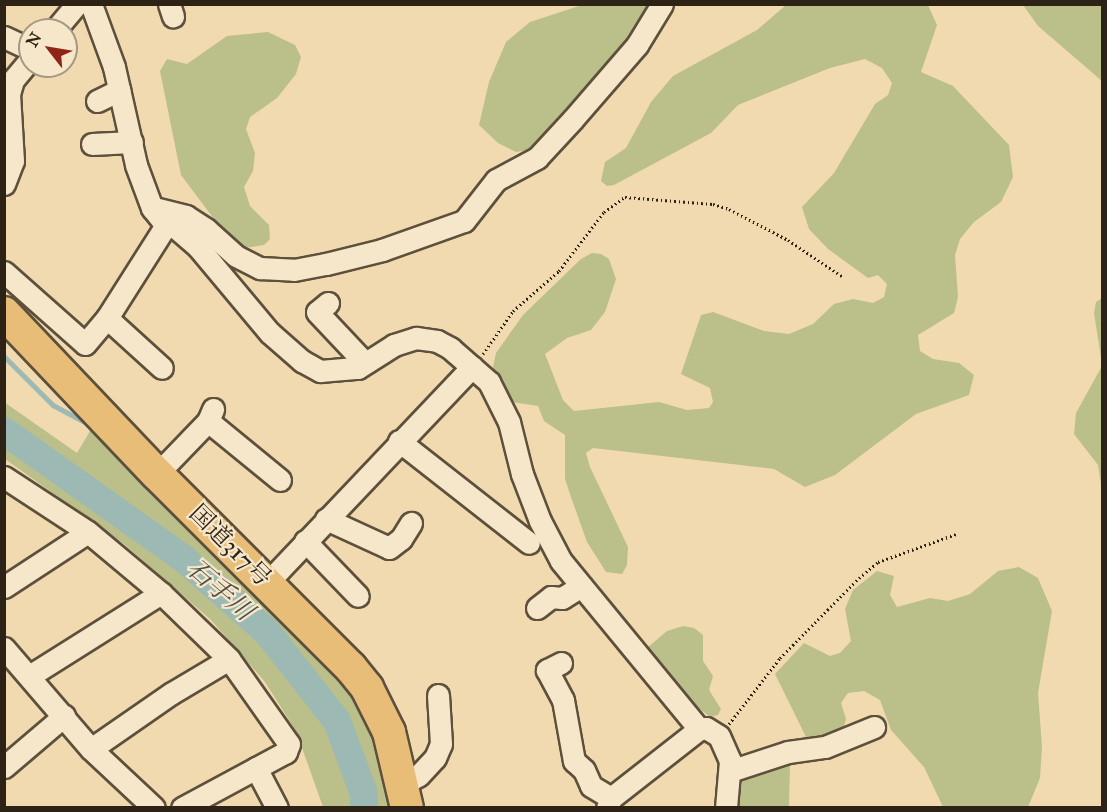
<!DOCTYPE html>
<html>
<head>
<meta charset="utf-8">
<style>
  body { margin:0 }
  #map { position:relative; width:1107px; height:812px; overflow:hidden; background:#f1daaf; font-family:"IM FELL Great Primer","Noto Serif JP",serif }
  div>[style] { position:absolute }
  [style*='--x'] { left:calc(var(--x)*1px); top:calc(var(--y)*1px); width:calc(var(--w)*1px); rotate:calc(var(--a)*1deg) }
  .green>* { inset:0; background:#bbbf8a }
  .stream>* { height:4.5px; margin:-2.25px; padding:0 2.25px; transform-origin:2.25px; border-radius:2.25px; background:#9db9b3 }
  .river>* { height:28px; margin:-14px; padding:0 14px; transform-origin:14px; border-radius:14px; background:#9db9b3 }
  .path>* { height:3px; margin-top:-1.5px; transform-origin:0; background:repeating-linear-gradient(90deg,#2c2216 0 1.5px,transparent 0 4.5px) }
  .roads { filter:drop-shadow(2px 0 #5d503c) drop-shadow(-2px 0 #5d503c) drop-shadow(0 2px #5d503c) drop-shadow(0 -2px #5d503c) }
  .minor>* { height:21px; margin:-10.5px; padding:0 10.5px; transform-origin:10.5px; border-radius:10.5px; background:#f6e7cb }
  .highway>* { height:32px; margin:-16px; padding:0 16px; transform-origin:16px; border-radius:16px; background:#e8bd78 }
  span { translate:-50% -50%; white-space:nowrap; text-align:center; line-height:1.15; -webkit-text-stroke:4.5px #f6e7cb; paint-order:stroke }
  .street-label { font-size:24px; color:#2c2216 }
  .water-label { font-size:26px; color:#4e4f45; font-style:italic }
  .frame { position:absolute; inset:0; border:6px solid #2c2216; pointer-events:none }
  .north { position:absolute; left:18px; top:18px; width:60px; height:60px; box-sizing:border-box; background:#f6e7cb; border:2px solid #a59883; border-radius:50%; rotate:301deg; font-size:16px; font-weight:700; line-height:24px; text-align:center; color:#2c2216 }
  .north::after { content:''; display:block; margin:auto; width:21px; height:27px; background:#8f2418; clip-path:polygon(50% 0,100% 100%,50% 72%,0 100%) }
</style>
</head>
<body>
<div id="map">
  <div class="green">
    <i style="clip-path:polygon(582px 5px,653px 5px,631px 39px,530px 150px,516px 152px,498px 143px,479px 125px,489px 82px,506px 42px,530px 22px)"></i>
    <i style="clip-path:polygon(786px 5px,928px 5px,937px 25px,921px 72px,953px 86px,1009px 145px,1013px 177px,1001px 202px,974px 222px,960px 239px,955px 255px,958px 297px,954px 313px,918px 335px,920px 351px,933px 359px,959px 363px,974px 375px,969px 395px,916px 414px,835px 475px,805px 487px,774px 469px,593px 448px,586px 453px,590px 467px,628px 547px,627px 565px,622px 574px,606px 572px,587px 542px,571px 497px,565px 479px,565px 435px,544px 421px,538px 406px,512px 402px,493px 367px,496px 353px,523px 315px,581px 259px,592px 253px,601px 254px,609px 259px,616px 279px,605px 312px,591px 330px,567px 338px,545px 354px,563px 400px,574px 411px,659px 402px,687px 410px,709px 408px,713px 402px,710px 388px,681px 374px,701px 315px,713px 312px,764px 331px,789px 334px,813px 324px,834px 304px,853px 299px,873px 303px,884px 297px,887px 284px,878px 275px,868px 278px,828px 249px,809px 229px,802px 207px,834px 173px,875px 104px,888px 95px,892px 83px,882px 68px,865px 59px,830px 68px,738px 105px,711px 133px,614px 185px,607px 186px,601px 181px,605px 162px,626px 148px,651px 102px,673px 76px,757px 30px)"></i>
    <i style="clip-path:polygon(1023px 5px,1102px 5px,1102px 81px,1038px 26px)"></i>
    <i style="clip-path:polygon(268px 32px,295px 45px,301px 57px,296px 74px,277px 98px,250px 117px,246px 129px,255px 153px,253px 171px,244px 187px,250px 206px,269px 225px,270px 239px,264px 245px,244px 248px,220px 227px,181px 175px,160px 71px,167px 59px,187px 64px,227px 36px)"></i>
    <i style="clip-path:polygon(1102px 298px,1102px 364px,1094px 313px,1096px 302px)"></i>
    <i style="clip-path:polygon(1102px 366px,1102px 491px,1098px 465px,1074px 434px,1076px 413px)"></i>
    <i style="clip-path:polygon(4px 402px,77px 453px,93px 426px,321px 659px,348px 692px,372px 731px,381px 757px,390px 807px,323px 807px,296px 731px,265px 682px,211px 620px,124px 544px,5px 459px)"></i>
    <i style="clip-path:polygon(1019px 567px,1038px 578px,1052px 611px,1038px 693px,1042px 747px,1040px 778px,1028px 807px,943px 807px,924px 767px,891px 730px,880px 700px,864px 691px,848px 693px,841px 703px,846px 719px,841px 737px,807px 739px,775px 674px,804px 643px,830px 656px,840px 653px,851px 641px,845px 609px,853px 590px,877px 571px,894px 576px,890px 595px,897px 607px,930px 598px,948px 601px,970px 594px,998px 571px)"></i>
    <i style="clip-path:polygon(683px 626px,694px 628px,703px 635px,703px 661px,713px 676px,709px 690px,721px 709px,718px 715px,710px 717px,686px 698px,647px 648px,667px 631px)"></i>
    <i style="clip-path:polygon(790px 762px,789px 807px,735px 808px,737px 776px)"></i>
  </div>
  <div class="stream">
    <i style="--x:4;--y:356;--w:69;--a:45"></i>
    <i style="--x:53;--y:405;--w:40;--a:28"></i>
  </div>
  <div class="river">
    <i style="--x:4;--y:431;--w:221;--a:35.4"></i>
    <i style="--x:184;--y:559;--w:111;--a:41.3"></i>
    <i style="--x:267;--y:632;--w:113;--a:51.8"></i>
    <i style="--x:337;--y:721;--w:78;--a:69.7"></i>
    <i style="--x:364;--y:794;--w:14;--a:90"></i>
  </div>
  <div class="path">
    <i style="--x:483;--y:354;--w:52;--a:-55.1"></i>
    <i style="--x:513;--y:311;--w:61;--a:-41"></i>
    <i style="--x:559;--y:271;--w:74;--a:-52.7"></i>
    <i style="--x:604;--y:212;--w:26;--a:-36"></i>
    <i style="--x:625;--y:197;--w:88;--a:4.5"></i>
    <i style="--x:713;--y:204;--w:17;--a:17"></i>
    <i style="--x:729;--y:209;--w:67;--a:27.7"></i>
    <i style="--x:788;--y:240;--w:66;--a:33.9"></i>
    <i style="--x:729;--y:724;--w:83;--a:-52.3"></i>
    <i style="--x:780;--y:658;--w:112;--a:-45.4"></i>
    <i style="--x:859;--y:578;--w:25;--a:-40"></i>
    <i style="--x:878;--y:562;--w:83;--a:-19.7"></i>
  </div>
  <div class="roads">
    <div class="minor">
      <i style="--x:91;--y:4;--w:67;--a:69.9"></i>
      <i style="--x:114;--y:67;--w:100;--a:77.3"></i>
      <i style="--x:136;--y:165;--w:46;--a:69.6"></i>
      <i style="--x:152;--y:208;--w:22;--a:51"></i>
      <i style="--x:166;--y:225;--w:9;--a:13"></i>
      <i style="--x:175;--y:227;--w:30;--a:41"></i>
      <i style="--x:198;--y:247;--w:112;--a:50.1"></i>
      <i style="--x:270;--y:333;--w:43;--a:41.2"></i>
      <i style="--x:302;--y:361;--w:21;--a:29"></i>
      <i style="--x:320;--y:371;--w:38;--a:-5"></i>
      <i style="--x:358;--y:368;--w:43;--a:-32.6"></i>
      <i style="--x:394;--y:345;--w:23;--a:-18"></i>
      <i style="--x:416;--y:338;--w:21;--a:8"></i>
      <i style="--x:437;--y:341;--w:15;--a:28"></i>
      <i style="--x:450;--y:348;--w:52;--a:41.1"></i>
      <i style="--x:489;--y:382;--w:45;--a:63.4"></i>
      <i style="--x:509;--y:422;--w:54;--a:76"></i>
      <i style="--x:522;--y:474;--w:50;--a:69"></i>
      <i style="--x:540;--y:521;--w:45;--a:62.3"></i>
      <i style="--x:561;--y:561;--w:217;--a:50.6"></i>
      <i style="--x:169;--y:4;--w:13;--a:72"></i>
      <i style="--x:55;--y:30;--w:34;--a:-50"></i>
      <i style="--x:4;--y:37;--w:29;--a:25"></i>
      <i style="--x:97;--y:101;--w:25;--a:-26"></i>
      <i style="--x:92;--y:144;--w:40;--a:-2.9"></i>
      <i style="--x:4;--y:184;--w:25;--a:-69"></i>
      <i style="--x:13;--y:161;--w:67;--a:-93.4"></i>
      <i style="--x:9;--y:94;--w:15;--a:-74"></i>
      <i style="--x:13;--y:80;--w:26;--a:-50"></i>
      <i style="--x:158;--y:209;--w:29;--a:14"></i>
      <i style="--x:186;--y:216;--w:24;--a:33"></i>
      <i style="--x:206;--y:229;--w:40;--a:42"></i>
      <i style="--x:236;--y:256;--w:27;--a:27"></i>
      <i style="--x:260;--y:268;--w:34;--a:3"></i>
      <i style="--x:294;--y:270;--w:33;--a:-11"></i>
      <i style="--x:326;--y:264;--w:58;--a:-14"></i>
      <i style="--x:382;--y:250;--w:87;--a:-19.5"></i>
      <i style="--x:464;--y:221;--w:52;--a:-52"></i>
      <i style="--x:496;--y:180;--w:47;--a:-28.2"></i>
      <i style="--x:537;--y:158;--w:53;--a:-47.3"></i>
      <i style="--x:573;--y:119;--w:98;--a:-49.1"></i>
      <i style="--x:637;--y:45;--w:48;--a:-58.6"></i>
      <i style="--x:4;--y:272;--w:108;--a:41.6"></i>
      <i style="--x:85;--y:344;--w:34;--a:-50"></i>
      <i style="--x:107;--y:318;--w:110;--a:-57.6"></i>
      <i style="--x:328;--y:303;--w:14;--a:141"></i>
      <i style="--x:317;--y:312;--w:70;--a:46.7"></i>
      <i style="--x:107;--y:318;--w:74;--a:42.3"></i>
      <i style="--x:208;--y:421;--w:93;--a:39.3"></i>
      <i style="--x:399;--y:441;--w:165;--a:38.1"></i>
      <i style="--x:157;--y:474;--w:74;--a:-46.1"></i>
      <i style="--x:208;--y:421;--w:13;--a:-67"></i>
      <i style="--x:4;--y:477;--w:100;--a:33.2"></i>
      <i style="--x:88;--y:532;--w:95;--a:39.9"></i>
      <i style="--x:161;--y:593;--w:95;--a:44.1"></i>
      <i style="--x:229;--y:659;--w:104;--a:54.8"></i>
      <i style="--x:289;--y:744;--w:9;--a:111"></i>
      <i style="--x:286;--y:752;--w:118;--a:151.7"></i>
      <i style="--x:326;--y:519;--w:69;--a:24.7"></i>
      <i style="--x:389;--y:548;--w:15;--a:-37"></i>
      <i style="--x:401;--y:539;--w:19;--a:-58"></i>
      <i style="--x:305;--y:541;--w:76;--a:46.1"></i>
      <i style="--x:267;--y:583;--w:298;--a:-46.5"></i>
      <i style="--x:4;--y:587;--w:100;--a:-33.2"></i>
      <i style="--x:537;--y:608;--w:18;--a:-38"></i>
      <i style="--x:551;--y:597;--w:11;--a:5"></i>
      <i style="--x:562;--y:598;--w:22;--a:-32"></i>
      <i style="--x:4;--y:648;--w:133;--a:49.3"></i>
      <i style="--x:91;--y:749;--w:86;--a:43.1"></i>
      <i style="--x:561;--y:663;--w:16;--a:153"></i>
      <i style="--x:547;--y:670;--w:34;--a:62"></i>
      <i style="--x:563;--y:700;--w:62;--a:79.8"></i>
      <i style="--x:574;--y:761;--w:13;--a:42"></i>
      <i style="--x:584;--y:770;--w:17;--a:66"></i>
      <i style="--x:591;--y:786;--w:23;--a:31"></i>
      <i style="--x:31;--y:675;--w:154;--a:-32.2"></i>
      <i style="--x:91;--y:749;--w:98;--a:-34.7"></i>
      <i style="--x:172;--y:693;--w:66;--a:-30.8"></i>
      <i style="--x:4;--y:767;--w:79;--a:-40.4"></i>
      <i style="--x:256;--y:768;--w:45;--a:62.3"></i>
      <i style="--x:730;--y:771;--w:61;--a:-18.1"></i>
      <i style="--x:788;--y:752;--w:37;--a:-8"></i>
      <i style="--x:825;--y:747;--w:53;--a:-22.2"></i>
      <i style="--x:403;--y:784;--w:18;--a:-29"></i>
      <i style="--x:419;--y:775;--w:23;--a:-47"></i>
      <i style="--x:435;--y:758;--w:15;--a:-67"></i>
      <i style="--x:441;--y:744;--w:49;--a:-93.5"></i>
      <i style="--x:607;--y:808;--w:11;--a:-68"></i>
      <i style="--x:611;--y:798;--w:112;--a:-38.1"></i>
      <i style="--x:699;--y:729;--w:7;--a:-8"></i>
      <i style="--x:706;--y:728;--w:15;--a:32"></i>
      <i style="--x:719;--y:736;--w:27;--a:66"></i>
      <i style="--x:730;--y:761;--w:47;--a:94.9"></i>
    </div>
    <div class="highway">
      <i style="--x:4;--y:313;--w:222;--a:46.5"></i>
      <i style="--x:157;--y:474;--w:274;--a:45"></i>
      <i style="--x:351;--y:668;--w:26;--a:51"></i>
      <i style="--x:367;--y:688;--w:49;--a:63.4"></i>
      <i style="--x:389;--y:732;--w:78;--a:76.7"></i>
    </div>
  </div>
  <div class="street-label">
    <span style="left:230px;top:546px;rotate:45deg">国道317号</span>
  </div>
  <div class="water-label">
    <span style="left:220px;top:590px;rotate:41deg">石手川</span>
  </div>
  <div class="frame"></div>
  <div class="north">N</div>
</div>
</body>
</html>
